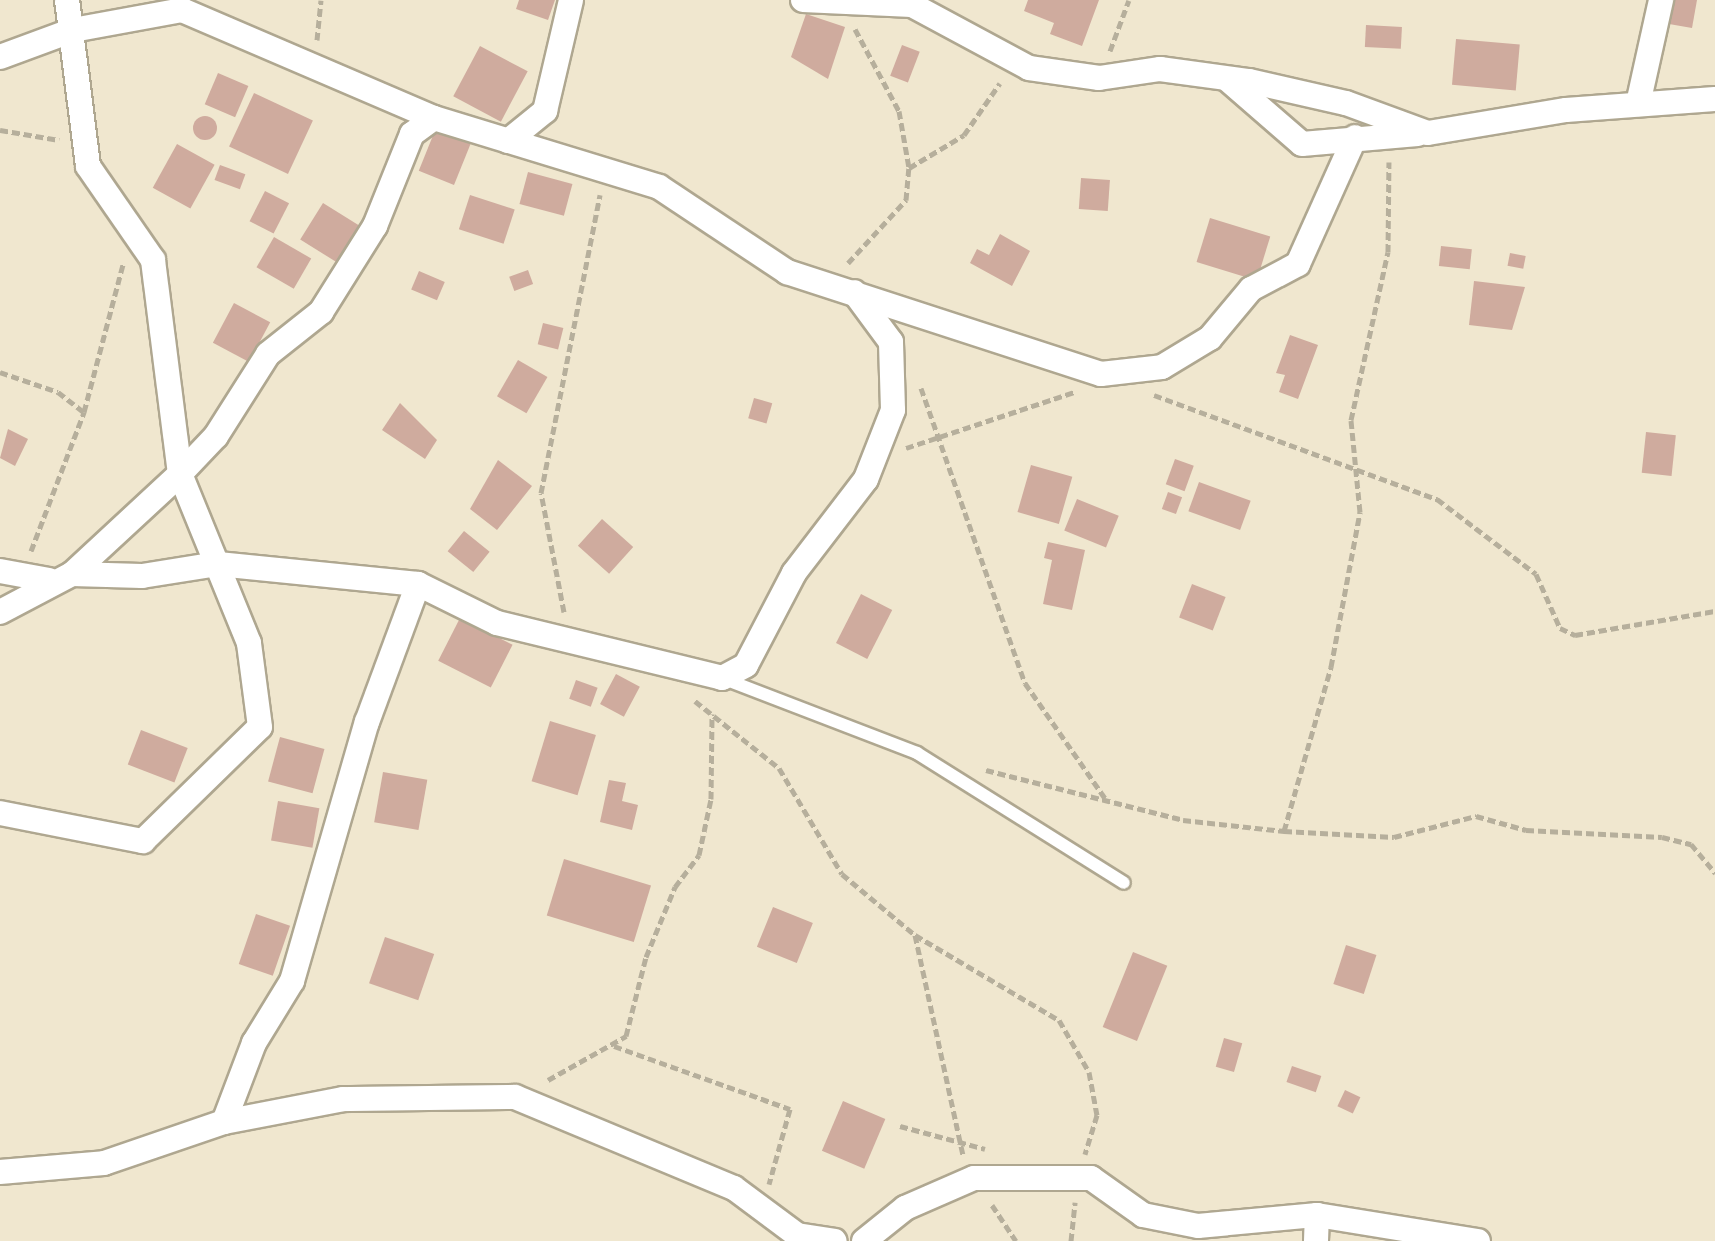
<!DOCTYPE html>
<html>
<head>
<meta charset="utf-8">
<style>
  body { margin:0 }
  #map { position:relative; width:1715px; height:1241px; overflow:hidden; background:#f0e7cf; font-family:"Libre Baskerville",serif }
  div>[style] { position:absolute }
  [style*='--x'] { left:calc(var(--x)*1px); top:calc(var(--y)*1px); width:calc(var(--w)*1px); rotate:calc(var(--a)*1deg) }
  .building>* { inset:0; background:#cfab9e; transform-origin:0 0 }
  .round { border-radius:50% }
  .path>* { height:5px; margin-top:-2.5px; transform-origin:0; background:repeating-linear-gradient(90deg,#b6af9c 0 8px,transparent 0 12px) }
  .roads { filter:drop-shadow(2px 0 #afa790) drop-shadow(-2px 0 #afa790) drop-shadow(0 2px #afa790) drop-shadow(0 -2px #afa790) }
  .lane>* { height:12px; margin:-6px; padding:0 6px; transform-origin:6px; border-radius:6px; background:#fff }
  .street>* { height:24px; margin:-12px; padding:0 12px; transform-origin:12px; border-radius:12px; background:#fff }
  span { translate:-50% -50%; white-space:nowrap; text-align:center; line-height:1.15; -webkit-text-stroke:7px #fdf4dc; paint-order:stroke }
</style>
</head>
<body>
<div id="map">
  <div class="building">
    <i style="clip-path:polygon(519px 0,555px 0,548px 20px,516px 9px)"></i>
    <i style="clip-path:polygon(1028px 0,1099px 0,1082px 46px,1050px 34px,1054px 23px,1024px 11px)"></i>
    <i style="clip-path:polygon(1673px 0,1697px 0,1692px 28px,1669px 24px)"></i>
    <i style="clip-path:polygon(806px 14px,845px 27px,828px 79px,791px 57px)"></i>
    <i style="left:1366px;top:25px;width:36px;height:22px;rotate:3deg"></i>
    <i style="left:1456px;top:39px;width:64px;height:46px;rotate:5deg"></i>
    <i style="left:902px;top:45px;width:19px;height:33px;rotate:21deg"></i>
    <i style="left:480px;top:46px;width:54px;height:57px;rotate:28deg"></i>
    <i style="left:218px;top:73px;width:33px;height:34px;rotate:23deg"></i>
    <i style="left:254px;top:93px;width:65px;height:59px;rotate:25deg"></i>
    <i class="round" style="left:193px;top:116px;width:24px;height:24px"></i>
    <i style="left:436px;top:128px;width:38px;height:46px;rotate:22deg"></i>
    <i style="left:177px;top:144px;width:43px;height:50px;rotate:29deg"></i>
    <i style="left:220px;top:165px;width:27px;height:16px;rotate:20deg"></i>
    <i style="left:528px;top:172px;width:46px;height:33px;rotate:15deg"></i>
    <i style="left:1081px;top:178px;width:29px;height:31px;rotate:4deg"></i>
    <i style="left:265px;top:191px;width:27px;height:34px;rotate:27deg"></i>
    <i style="left:470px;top:195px;width:47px;height:36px;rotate:18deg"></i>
    <i style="left:323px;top:203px;width:45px;height:43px;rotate:32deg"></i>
    <i style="left:1210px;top:218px;width:63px;height:46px;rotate:17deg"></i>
    <i style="clip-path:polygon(1000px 234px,1030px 251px,1012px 286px,970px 263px,977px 249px,989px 255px)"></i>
    <i style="left:274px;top:237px;width:43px;height:35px;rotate:30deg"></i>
    <i style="left:1441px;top:246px;width:31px;height:20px;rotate:6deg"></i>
    <i style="left:1510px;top:253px;width:16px;height:13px;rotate:11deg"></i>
    <i style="left:528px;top:270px;width:15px;height:20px;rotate:70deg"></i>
    <i style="left:419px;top:271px;width:28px;height:20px;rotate:23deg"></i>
    <i style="clip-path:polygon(1474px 281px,1525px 287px,1512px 330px,1469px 325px)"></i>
    <i style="left:234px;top:303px;width:41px;height:45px;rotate:28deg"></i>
    <i style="left:543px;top:323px;width:21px;height:22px;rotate:14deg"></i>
    <i style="clip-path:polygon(1290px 335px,1318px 345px,1298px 399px,1279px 392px,1285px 375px,1276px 373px)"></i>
    <i style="left:518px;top:360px;width:34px;height:42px;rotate:30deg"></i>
    <i style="left:754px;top:398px;width:19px;height:21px;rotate:16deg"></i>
    <i style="clip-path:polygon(400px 403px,437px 440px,425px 459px,382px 430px)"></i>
    <i style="clip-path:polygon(8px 429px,28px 439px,15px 466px,0 458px)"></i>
    <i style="left:1646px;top:432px;width:30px;height:41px;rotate:6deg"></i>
    <i style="left:1175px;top:459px;width:20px;height:27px;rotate:20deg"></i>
    <i style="clip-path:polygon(498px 460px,532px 486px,497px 530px,470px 509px)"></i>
    <i style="left:1031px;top:465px;width:43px;height:49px;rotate:16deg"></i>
    <i style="left:1199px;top:482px;width:55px;height:31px;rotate:20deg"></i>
    <i style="left:1168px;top:492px;width:15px;height:18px;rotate:20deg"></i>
    <i style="left:1077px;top:499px;width:45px;height:34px;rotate:22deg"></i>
    <i style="left:602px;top:519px;width:42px;height:36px;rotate:42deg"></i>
    <i style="left:464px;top:531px;width:33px;height:26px;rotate:39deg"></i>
    <i style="clip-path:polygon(1048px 542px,1085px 550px,1072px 610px,1043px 604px,1052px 560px,1044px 558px)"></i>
    <i style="left:1192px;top:584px;width:36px;height:36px;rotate:21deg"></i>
    <i style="left:861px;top:594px;width:35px;height:55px;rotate:27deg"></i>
    <i style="left:460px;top:618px;width:59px;height:48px;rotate:27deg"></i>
    <i style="left:616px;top:674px;width:27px;height:34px;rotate:28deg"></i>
    <i style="left:576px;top:680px;width:23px;height:20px;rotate:20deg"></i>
    <i style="left:550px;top:721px;width:48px;height:63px;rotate:17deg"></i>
    <i style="left:141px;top:730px;width:50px;height:37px;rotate:21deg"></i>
    <i style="left:280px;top:737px;width:46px;height:46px;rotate:15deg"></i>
    <i style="left:383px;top:772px;width:45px;height:51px;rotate:10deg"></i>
    <i style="clip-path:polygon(609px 780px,626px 783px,622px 801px,638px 805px,632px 830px,600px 822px)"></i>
    <i style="left:278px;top:801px;width:42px;height:40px;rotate:10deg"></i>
    <i style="left:564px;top:859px;width:91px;height:59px;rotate:17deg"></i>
    <i style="left:773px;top:907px;width:43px;height:43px;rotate:22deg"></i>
    <i style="left:256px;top:914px;width:36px;height:53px;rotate:19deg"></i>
    <i style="left:385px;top:937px;width:52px;height:49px;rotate:19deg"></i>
    <i style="left:1346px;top:945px;width:32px;height:41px;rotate:18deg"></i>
    <i style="left:1133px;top:952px;width:37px;height:81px;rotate:22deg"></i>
    <i style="left:1224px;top:1038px;width:19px;height:30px;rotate:16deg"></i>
    <i style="left:1292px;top:1066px;width:31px;height:17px;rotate:19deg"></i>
    <i style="left:1345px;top:1090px;width:17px;height:18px;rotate:25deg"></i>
    <i style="left:843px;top:1101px;width:46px;height:54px;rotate:23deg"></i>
  </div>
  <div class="path">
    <i style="--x:855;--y:29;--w:93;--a:61.8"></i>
    <i style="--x:899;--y:111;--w:58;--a:80"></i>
    <i style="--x:317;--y:40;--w:40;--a:-84.3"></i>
    <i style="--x:1110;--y:51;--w:54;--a:-69.6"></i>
    <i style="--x:0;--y:130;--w:60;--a:9.6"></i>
    <i style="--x:848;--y:263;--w:86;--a:-47.4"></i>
    <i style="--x:906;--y:200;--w:32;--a:-85"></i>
    <i style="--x:909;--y:168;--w:64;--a:-31"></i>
    <i style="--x:964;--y:135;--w:63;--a:-55.3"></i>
    <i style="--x:0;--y:372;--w:61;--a:19"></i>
    <i style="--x:58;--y:392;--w:33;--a:38"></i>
    <i style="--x:921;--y:388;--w:313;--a:70.6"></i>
    <i style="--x:1025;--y:683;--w:140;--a:55.2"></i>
    <i style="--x:1154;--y:395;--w:302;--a:20.2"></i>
    <i style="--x:1437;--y:499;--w:124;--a:37.1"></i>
    <i style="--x:1536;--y:574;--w:59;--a:66"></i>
    <i style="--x:1560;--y:628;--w:17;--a:25"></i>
    <i style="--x:1575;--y:635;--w:142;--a:-9.7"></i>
    <i style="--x:906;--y:448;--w:177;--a:-18.4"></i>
    <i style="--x:31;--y:551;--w:149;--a:-69.1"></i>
    <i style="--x:84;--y:412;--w:153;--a:-75.2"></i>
    <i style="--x:564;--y:612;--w:121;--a:-100.9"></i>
    <i style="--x:541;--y:493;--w:304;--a:-78.8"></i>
    <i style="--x:695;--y:701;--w:107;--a:38.6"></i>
    <i style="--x:779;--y:768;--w:123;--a:59.3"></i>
    <i style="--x:842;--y:874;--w:95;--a:39.9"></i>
    <i style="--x:915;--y:935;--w:167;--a:30.6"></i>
    <i style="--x:1059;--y:1020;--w:60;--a:60"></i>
    <i style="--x:1089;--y:1072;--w:44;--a:79.5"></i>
    <i style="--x:1097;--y:1115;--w:41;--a:107.1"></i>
    <i style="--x:986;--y:770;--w:203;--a:14.2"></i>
    <i style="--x:1183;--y:820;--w:102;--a:6.2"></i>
    <i style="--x:1284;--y:831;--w:110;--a:3.1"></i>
    <i style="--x:1394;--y:837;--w:85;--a:-14.4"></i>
    <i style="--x:1476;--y:816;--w:52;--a:15.6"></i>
    <i style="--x:1526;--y:830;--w:136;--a:2.9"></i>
    <i style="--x:1662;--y:837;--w:30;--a:14"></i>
    <i style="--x:1691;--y:844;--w:38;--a:50"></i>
    <i style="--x:1284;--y:831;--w:171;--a:-74"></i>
    <i style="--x:1331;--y:667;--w:158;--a:-79.4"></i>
    <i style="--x:1360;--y:512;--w:92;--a:-95.6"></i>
    <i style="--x:1351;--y:420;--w:172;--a:-77.6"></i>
    <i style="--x:1388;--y:252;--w:90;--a:-89.4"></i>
    <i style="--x:915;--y:935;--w:225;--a:77.7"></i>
    <i style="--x:614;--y:1046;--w:187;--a:19.7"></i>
    <i style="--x:790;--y:1109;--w:78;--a:105.6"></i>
    <i style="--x:548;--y:1080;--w:90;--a:-29.4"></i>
    <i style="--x:626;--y:1036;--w:81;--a:-75.8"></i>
    <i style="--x:646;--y:957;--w:76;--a:-67.5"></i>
    <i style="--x:675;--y:887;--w:40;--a:-53"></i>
    <i style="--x:699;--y:855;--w:57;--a:-77.9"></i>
    <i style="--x:711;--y:799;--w:85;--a:-89.3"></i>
    <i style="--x:900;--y:1126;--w:88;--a:15.1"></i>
    <i style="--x:992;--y:1205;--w:43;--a:56.3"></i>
    <i style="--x:1071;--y:1241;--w:39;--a:-84"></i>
  </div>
  <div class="roads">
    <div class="lane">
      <i style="--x:722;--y:678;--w:209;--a:21"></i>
      <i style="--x:917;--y:753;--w:244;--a:32.1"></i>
    </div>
    <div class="street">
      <i style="--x:803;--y:0;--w:109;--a:2.6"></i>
      <i style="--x:912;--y:5;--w:133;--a:28.3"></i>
      <i style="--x:1029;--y:68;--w:71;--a:8.1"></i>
      <i style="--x:1099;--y:78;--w:62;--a:-8.4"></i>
      <i style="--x:1160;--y:69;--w:90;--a:7.7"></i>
      <i style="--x:1249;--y:81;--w:99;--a:12.8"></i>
      <i style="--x:1346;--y:103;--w:87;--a:20.1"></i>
      <i style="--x:1428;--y:133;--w:140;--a:-9.5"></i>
      <i style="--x:1566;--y:110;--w:149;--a:-4.2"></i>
      <i style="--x:0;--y:57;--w:78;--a:-20.3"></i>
      <i style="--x:73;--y:30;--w:111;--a:-10.4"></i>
      <i style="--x:182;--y:10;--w:274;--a:23.2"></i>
      <i style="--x:1227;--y:79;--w:99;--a:40.9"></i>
      <i style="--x:1302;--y:144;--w:116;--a:-4.9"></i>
      <i style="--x:1638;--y:104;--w:107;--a:-77.5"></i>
      <i style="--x:508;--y:141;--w:48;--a:-39"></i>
      <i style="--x:545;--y:111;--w:114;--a:-76.8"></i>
      <i style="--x:0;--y:571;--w:50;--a:10.4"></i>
      <i style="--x:72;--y:574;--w:147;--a:-42.8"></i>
      <i style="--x:180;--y:474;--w:52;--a:-46.5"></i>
      <i style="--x:216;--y:436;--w:97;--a:-57.6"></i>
      <i style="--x:268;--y:354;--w:68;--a:-38.4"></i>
      <i style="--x:321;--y:312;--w:102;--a:-57.9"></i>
      <i style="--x:375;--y:226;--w:99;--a:-68.1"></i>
      <i style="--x:412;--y:134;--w:27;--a:-36"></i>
      <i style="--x:434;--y:118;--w:235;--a:17"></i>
      <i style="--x:659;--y:187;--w:154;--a:33.6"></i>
      <i style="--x:787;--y:272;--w:330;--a:18"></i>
      <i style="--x:1101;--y:374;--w:61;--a:-6.5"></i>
      <i style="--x:1162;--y:367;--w:56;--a:-31.1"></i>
      <i style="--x:1210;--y:338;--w:64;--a:-50.1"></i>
      <i style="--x:1251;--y:289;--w:53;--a:-28"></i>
      <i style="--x:1298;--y:264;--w:139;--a:-65.8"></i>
      <i style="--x:0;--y:612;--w:81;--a:-27.8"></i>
      <i style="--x:72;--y:574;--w:70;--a:1.6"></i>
      <i style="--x:142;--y:576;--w:77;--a:-9"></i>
      <i style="--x:218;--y:564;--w:201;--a:5.7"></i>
      <i style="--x:418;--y:584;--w:88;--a:26.3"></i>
      <i style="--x:497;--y:623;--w:232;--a:13.7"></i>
      <i style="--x:722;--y:678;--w:27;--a:-28"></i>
      <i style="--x:746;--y:665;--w:104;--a:-62.4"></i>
      <i style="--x:794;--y:573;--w:118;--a:-52.5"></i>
      <i style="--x:866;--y:479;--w:74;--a:-68.6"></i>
      <i style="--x:893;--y:410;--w:68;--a:-91.7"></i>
      <i style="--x:891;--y:342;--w:62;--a:-126.5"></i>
      <i style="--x:0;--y:813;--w:146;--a:11.1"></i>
      <i style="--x:143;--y:841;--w:163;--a:-44.3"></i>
      <i style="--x:260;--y:727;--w:85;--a:-97.5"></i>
      <i style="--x:249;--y:643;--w:183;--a:-112.2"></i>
      <i style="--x:180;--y:474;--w:216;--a:-97.2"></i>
      <i style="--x:153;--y:260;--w:114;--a:-124.7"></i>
      <i style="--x:88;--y:166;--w:167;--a:-97.2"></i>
      <i style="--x:224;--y:1122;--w:85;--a:-69.2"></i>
      <i style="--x:254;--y:1043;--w:73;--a:-58.5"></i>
      <i style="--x:292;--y:981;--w:270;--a:-73.9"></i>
      <i style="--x:367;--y:722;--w:147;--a:-69.7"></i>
      <i style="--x:0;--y:1172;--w:104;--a:-4.9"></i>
      <i style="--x:104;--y:1163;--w:127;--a:-18.9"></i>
      <i style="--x:224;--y:1122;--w:121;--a:-10.9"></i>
      <i style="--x:343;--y:1099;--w:172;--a:-0.7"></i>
      <i style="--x:515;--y:1097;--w:237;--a:22.6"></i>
      <i style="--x:734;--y:1188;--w:79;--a:36.7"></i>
      <i style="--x:797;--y:1235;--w:38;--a:9"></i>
      <i style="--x:864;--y:1241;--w:53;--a:-38.8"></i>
      <i style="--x:905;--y:1208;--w:75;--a:-23.5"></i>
      <i style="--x:974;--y:1178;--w:117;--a:0"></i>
      <i style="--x:1091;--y:1178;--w:64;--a:35.4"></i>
      <i style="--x:1143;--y:1215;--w:56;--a:11.3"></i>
      <i style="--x:1198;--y:1226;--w:120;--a:-5.3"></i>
      <i style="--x:1317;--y:1215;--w:163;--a:9.2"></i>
      <i style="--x:1316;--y:1241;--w:26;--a:-88"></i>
    </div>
  </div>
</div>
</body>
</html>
